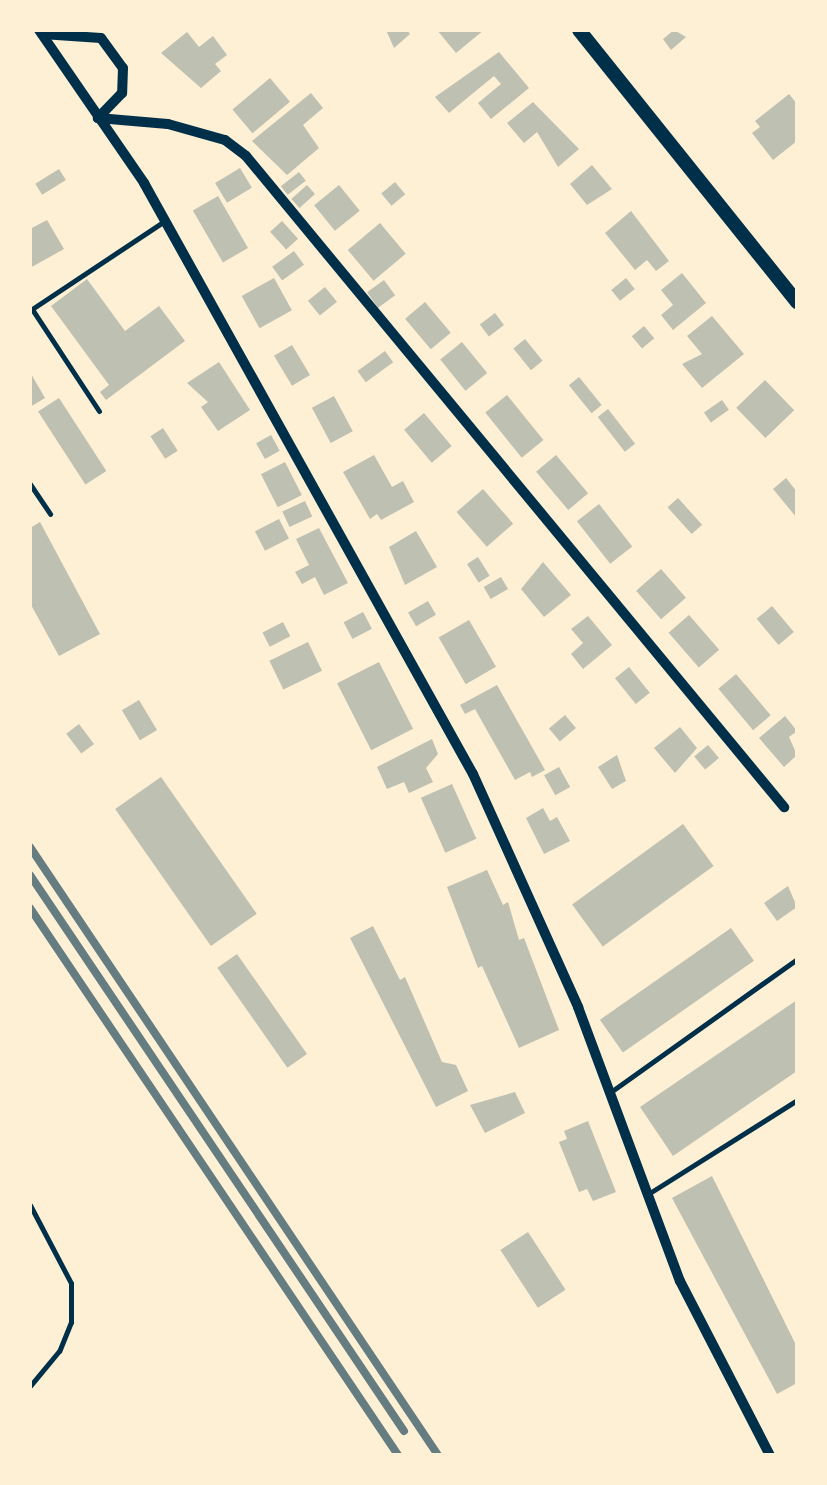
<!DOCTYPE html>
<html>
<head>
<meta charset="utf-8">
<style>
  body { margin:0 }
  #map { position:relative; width:827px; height:1485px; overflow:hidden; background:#fdf0d5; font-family:"PT Sans",sans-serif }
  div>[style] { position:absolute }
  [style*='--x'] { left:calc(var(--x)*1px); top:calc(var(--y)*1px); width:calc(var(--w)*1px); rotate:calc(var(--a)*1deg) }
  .building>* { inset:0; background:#bec0b2; transform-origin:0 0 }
  .service>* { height:5px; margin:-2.5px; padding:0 2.5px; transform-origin:2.5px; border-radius:2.5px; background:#003049 }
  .minor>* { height:10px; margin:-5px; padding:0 5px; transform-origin:5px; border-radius:5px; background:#003049 }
  .tertiary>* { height:14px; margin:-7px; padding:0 7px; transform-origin:7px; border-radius:7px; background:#003049 }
  .rail>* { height:8px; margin:-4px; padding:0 4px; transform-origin:4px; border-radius:4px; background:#657d81 }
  span { translate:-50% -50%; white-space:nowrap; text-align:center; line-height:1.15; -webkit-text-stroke:9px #fdf0d5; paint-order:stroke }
  .frame { position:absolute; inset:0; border:32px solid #fdf0d5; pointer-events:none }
</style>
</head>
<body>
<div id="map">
  <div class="building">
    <i style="clip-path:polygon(386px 30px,407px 30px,410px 34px,394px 48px)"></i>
    <i style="clip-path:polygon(437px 30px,484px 30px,456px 53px)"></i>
    <i style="clip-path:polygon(674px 30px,686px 37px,671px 50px,663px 39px)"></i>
    <i style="clip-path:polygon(187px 32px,199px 47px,213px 36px,227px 55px,215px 64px,221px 71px,201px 88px,161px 53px)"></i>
    <i style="clip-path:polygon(499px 52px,529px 88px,491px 119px,478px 103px,501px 84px,494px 76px,449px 113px,435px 97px)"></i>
    <i style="left:270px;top:78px;width:31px;height:49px;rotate:50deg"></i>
    <i style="clip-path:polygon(311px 93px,323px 108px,303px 125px,319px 148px,287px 175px,252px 141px)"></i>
    <i style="clip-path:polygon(789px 94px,797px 104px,797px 141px,773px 160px,752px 133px,760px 127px,755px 121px)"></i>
    <i style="clip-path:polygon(533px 102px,579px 149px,558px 167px,537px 132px,524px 143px,507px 123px)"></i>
    <i style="clip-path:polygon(592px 165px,612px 189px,587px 205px,570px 184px)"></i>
    <i style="left:240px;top:168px;width:23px;height:29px;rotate:59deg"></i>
    <i style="left:59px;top:169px;width:13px;height:28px;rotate:58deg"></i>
    <i style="left:299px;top:172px;width:11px;height:23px;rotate:52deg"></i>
    <i style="left:395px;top:182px;width:16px;height:18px;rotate:50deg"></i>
    <i style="left:307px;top:185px;width:12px;height:21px;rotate:48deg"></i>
    <i style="left:339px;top:185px;width:33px;height:32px;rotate:51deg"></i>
    <i style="left:218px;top:196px;width:60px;height:29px;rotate:60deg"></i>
    <i style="clip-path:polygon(631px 211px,669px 261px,656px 271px,647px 260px,635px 270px,605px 233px)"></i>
    <i style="clip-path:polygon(47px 220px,64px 249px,30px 268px,30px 229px)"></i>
    <i style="left:282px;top:221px;width:24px;height:16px;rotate:48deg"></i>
    <i style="left:380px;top:223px;width:40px;height:42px;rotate:50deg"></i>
    <i style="left:294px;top:251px;width:17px;height:27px;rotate:54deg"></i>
    <i style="clip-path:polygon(682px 273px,706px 303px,673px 330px,661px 315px,673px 305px,661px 290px)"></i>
    <i style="left:274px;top:278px;width:37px;height:37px;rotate:61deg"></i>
    <i style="left:626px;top:278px;width:14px;height:19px;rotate:51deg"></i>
    <i style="clip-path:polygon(87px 279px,125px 331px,159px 306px,185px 341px,106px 400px,100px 392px,109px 385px,51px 306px)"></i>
    <i style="left:384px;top:280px;width:19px;height:21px;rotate:54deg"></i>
    <i style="left:325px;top:287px;width:19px;height:22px;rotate:51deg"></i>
    <i style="left:425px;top:302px;width:40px;height:26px;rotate:50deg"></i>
    <i style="left:495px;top:313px;width:15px;height:19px;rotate:53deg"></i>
    <i style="clip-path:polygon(712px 316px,744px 354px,702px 388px,682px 364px,702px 354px,687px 336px)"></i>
    <i style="left:644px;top:326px;width:16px;height:16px;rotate:50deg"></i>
    <i style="left:525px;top:339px;width:28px;height:15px;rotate:51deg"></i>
    <i style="left:462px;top:342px;width:40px;height:28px;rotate:51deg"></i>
    <i style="left:292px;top:345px;width:35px;height:21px;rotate:59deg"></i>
    <i style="left:385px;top:351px;width:14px;height:34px;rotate:54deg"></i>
    <i style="clip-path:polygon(219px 362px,250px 410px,218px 431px,201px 407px,208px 402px,187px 383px)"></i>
    <i style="clip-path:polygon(30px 372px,45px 398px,30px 407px)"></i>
    <i style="left:579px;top:377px;width:36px;height:13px;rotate:51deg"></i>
    <i style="left:765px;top:380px;width:42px;height:40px;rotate:46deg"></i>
    <i style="left:507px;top:395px;width:58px;height:28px;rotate:51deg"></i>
    <i style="left:334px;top:396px;width:40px;height:25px;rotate:62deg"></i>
    <i style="left:59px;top:398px;width:87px;height:25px;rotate:57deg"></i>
    <i style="left:722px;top:400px;width:12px;height:22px;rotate:55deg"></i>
    <i style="left:608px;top:409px;width:44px;height:13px;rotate:52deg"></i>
    <i style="left:424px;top:413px;width:43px;height:26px;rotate:50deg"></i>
    <i style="left:163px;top:428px;width:27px;height:15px;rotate:57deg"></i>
    <i style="left:271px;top:435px;width:18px;height:17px;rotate:61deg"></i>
    <i style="clip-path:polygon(374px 455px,392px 487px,403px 481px,414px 502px,381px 520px,377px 514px,370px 519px,343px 472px)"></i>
    <i style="left:556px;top:455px;width:50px;height:26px;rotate:50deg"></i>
    <i style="left:285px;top:462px;width:37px;height:27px;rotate:63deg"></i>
    <i style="clip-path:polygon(786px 478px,797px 492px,797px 518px,773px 489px)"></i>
    <i style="left:483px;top:489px;width:46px;height:35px;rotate:49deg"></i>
    <i style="left:678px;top:498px;width:36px;height:14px;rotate:48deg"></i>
    <i style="left:305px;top:501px;width:17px;height:25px;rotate:65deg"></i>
    <i style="left:599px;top:504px;width:54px;height:28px;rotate:52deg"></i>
    <i style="left:279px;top:519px;width:22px;height:27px;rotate:63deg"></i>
    <i style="clip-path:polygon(40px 522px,100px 634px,59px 656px,30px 603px,30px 528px)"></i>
    <i style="clip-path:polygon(319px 528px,348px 583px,324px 595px,315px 577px,302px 584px,295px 572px,309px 565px,296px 539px)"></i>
    <i style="clip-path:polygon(416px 531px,437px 567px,405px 585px,389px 547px)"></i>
    <i style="left:478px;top:557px;width:22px;height:13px;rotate:58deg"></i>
    <i style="clip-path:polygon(543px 562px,571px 595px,544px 617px,521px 589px)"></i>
    <i style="left:661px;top:569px;width:38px;height:33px;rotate:49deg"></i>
    <i style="left:501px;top:577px;width:14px;height:20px;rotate:60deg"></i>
    <i style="left:428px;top:601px;width:16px;height:23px;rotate:60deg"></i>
    <i style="left:772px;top:606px;width:34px;height:20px;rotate:50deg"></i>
    <i style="left:363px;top:612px;width:19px;height:22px;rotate:62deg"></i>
    <i style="left:689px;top:615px;width:46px;height:27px;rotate:49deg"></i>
    <i style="clip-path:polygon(588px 616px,612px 645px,583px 669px,571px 654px,583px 643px,571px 629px)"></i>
    <i style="left:469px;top:620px;width:54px;height:35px;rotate:60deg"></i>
    <i style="left:283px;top:622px;width:16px;height:23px;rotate:63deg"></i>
    <i style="left:308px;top:642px;width:32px;height:43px;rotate:64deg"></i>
    <i style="left:379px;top:662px;width:75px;height:47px;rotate:63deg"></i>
    <i style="left:629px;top:667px;width:33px;height:18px;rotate:51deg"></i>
    <i style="left:736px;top:674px;width:54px;height:23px;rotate:50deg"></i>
    <i style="clip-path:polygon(497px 685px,545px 770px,532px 777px,530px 772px,515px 780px,475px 709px,465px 714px,460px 705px)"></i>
    <i style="left:139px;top:700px;width:35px;height:20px;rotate:59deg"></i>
    <i style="left:565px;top:715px;width:17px;height:21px;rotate:50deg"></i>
    <i style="clip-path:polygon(785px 716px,797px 731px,789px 737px,797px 755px,784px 767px,759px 738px)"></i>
    <i style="left:79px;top:724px;width:25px;height:16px;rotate:53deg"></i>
    <i style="clip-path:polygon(680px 727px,697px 748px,675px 773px,654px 748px)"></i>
    <i style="clip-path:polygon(432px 739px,438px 754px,426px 768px,433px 782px,409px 793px,404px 782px,387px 789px,377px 767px)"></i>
    <i style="left:708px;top:745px;width:17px;height:18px;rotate:50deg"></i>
    <i style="clip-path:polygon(617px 755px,626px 781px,612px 789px,598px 767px)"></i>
    <i style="left:559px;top:767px;width:23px;height:17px;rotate:61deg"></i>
    <i style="left:161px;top:777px;width:167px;height:56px;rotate:55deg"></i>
    <i style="left:452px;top:784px;width:60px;height:34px;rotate:66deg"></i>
    <i style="clip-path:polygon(543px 808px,550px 821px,557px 817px,570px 841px,544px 854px,526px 818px)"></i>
    <i style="left:683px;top:824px;width:52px;height:137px;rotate:54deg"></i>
    <i style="clip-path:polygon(487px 870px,503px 905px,508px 902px,519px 940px,524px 938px,559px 1030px,519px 1048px,482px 966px,478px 968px,447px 887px)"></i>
    <i style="clip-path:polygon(788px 886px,797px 907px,777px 921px,764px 903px)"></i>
    <i style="clip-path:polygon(373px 926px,400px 980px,405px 977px,442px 1062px,456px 1065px,468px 1091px,436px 1107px,350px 938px)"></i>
    <i style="left:731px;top:928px;width:40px;height:160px;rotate:55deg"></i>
    <i style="left:237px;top:954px;width:122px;height:24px;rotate:55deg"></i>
    <i style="clip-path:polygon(797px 1000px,797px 1071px,673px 1156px,640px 1107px)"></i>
    <i style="clip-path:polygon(515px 1092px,525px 1113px,485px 1133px,470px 1105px)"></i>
    <i style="clip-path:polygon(588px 1121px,616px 1192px,593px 1201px,587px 1189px,579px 1192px,559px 1142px,567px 1139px,564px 1131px)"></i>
    <i style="clip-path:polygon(712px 1176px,797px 1347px,797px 1383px,777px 1394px,672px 1198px)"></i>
    <i style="left:528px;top:1232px;width:69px;height:33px;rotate:57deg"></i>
  </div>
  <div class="service">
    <i style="--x:99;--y:411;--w:122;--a:-123.3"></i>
    <i style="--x:32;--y:309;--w:157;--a:-33.6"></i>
    <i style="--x:30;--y:484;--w:36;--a:56"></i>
    <i style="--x:612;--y:1091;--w:227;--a:-35.5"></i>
    <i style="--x:648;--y:1194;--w:176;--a:-32.2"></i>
    <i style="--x:30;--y:1205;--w:88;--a:62.3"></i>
    <i style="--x:71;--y:1283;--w:39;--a:90"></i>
    <i style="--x:71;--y:1322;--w:31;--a:112"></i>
    <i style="--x:59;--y:1351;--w:45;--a:129.6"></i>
  </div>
  <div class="minor">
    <i style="--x:39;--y:30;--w:186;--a:55.5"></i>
    <i style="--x:144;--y:183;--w:676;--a:60.9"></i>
    <i style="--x:473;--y:774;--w:256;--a:65.7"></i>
    <i style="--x:578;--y:1007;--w:292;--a:69.6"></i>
    <i style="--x:680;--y:1281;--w:196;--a:62.7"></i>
    <i style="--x:42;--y:34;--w:59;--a:3.9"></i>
    <i style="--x:101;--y:38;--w:37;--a:54"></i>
    <i style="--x:123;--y:68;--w:25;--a:92"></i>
    <i style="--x:122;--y:93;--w:35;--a:134"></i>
    <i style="--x:98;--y:118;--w:70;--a:4.9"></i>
    <i style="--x:168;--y:124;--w:59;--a:15.7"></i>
    <i style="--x:225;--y:140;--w:26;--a:37"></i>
    <i style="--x:246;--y:156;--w:845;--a:50.43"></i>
  </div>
  <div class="tertiary">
    <i style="--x:579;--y:30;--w:349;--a:51.3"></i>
  </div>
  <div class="rail">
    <i style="--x:30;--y:847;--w:732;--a:56.14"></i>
    <i style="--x:30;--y:875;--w:670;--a:56.07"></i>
    <i style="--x:30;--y:908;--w:659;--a:56.07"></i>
  </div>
  <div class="frame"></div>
</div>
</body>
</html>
